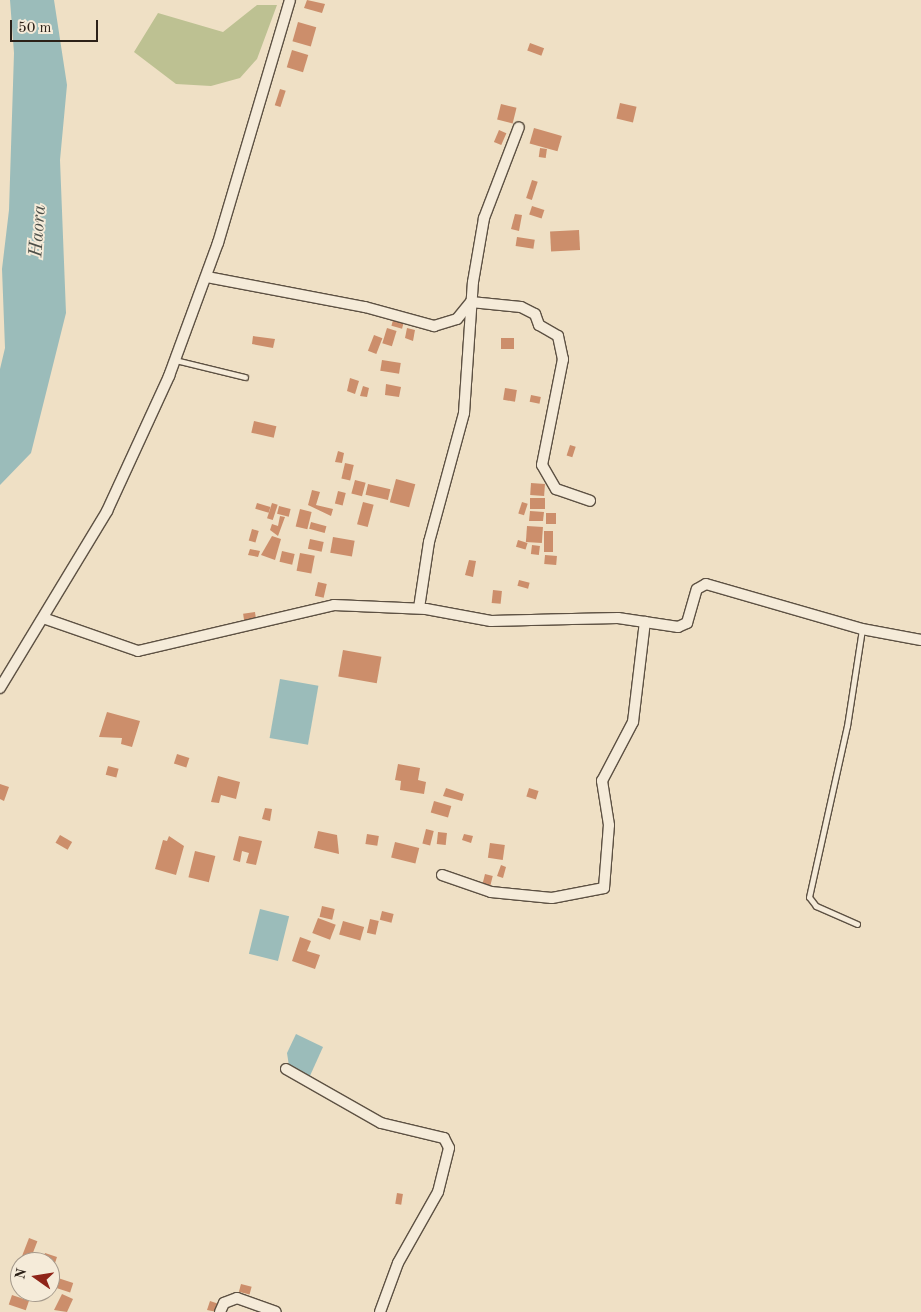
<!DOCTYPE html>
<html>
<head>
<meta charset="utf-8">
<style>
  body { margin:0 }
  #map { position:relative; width:921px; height:1312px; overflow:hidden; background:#efe0c5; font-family:"Old Standard TT",serif }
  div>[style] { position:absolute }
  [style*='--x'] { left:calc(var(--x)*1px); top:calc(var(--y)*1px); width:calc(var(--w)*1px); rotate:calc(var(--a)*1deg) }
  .green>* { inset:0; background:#bdc192 }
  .water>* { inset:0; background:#9bbcba; transform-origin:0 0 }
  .building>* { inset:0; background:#cc8e6b; transform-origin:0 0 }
  .roads { filter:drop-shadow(1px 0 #5d5143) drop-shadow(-1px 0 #5d5143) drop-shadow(0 1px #5d5143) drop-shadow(0 -1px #5d5143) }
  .service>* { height:5px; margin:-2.5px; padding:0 2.5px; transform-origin:2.5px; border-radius:2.5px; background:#f5ebd9 }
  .minor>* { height:10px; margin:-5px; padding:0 5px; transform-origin:5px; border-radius:5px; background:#f5ebd9 }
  span { translate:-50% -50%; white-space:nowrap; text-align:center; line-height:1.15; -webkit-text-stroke:4px #f5ebd9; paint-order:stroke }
  .water-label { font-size:19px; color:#4d5049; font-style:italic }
  .north { position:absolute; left:10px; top:1252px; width:50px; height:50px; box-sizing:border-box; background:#f5ebd9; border:1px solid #a59a8c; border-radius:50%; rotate:283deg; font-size:14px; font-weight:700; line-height:20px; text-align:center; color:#2c2118 }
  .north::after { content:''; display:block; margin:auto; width:18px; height:22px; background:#8f2418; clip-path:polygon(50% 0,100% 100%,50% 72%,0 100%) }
  .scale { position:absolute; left:10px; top:20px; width:88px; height:22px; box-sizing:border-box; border:2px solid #2c2118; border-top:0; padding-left:6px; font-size:15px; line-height:18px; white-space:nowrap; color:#2c2118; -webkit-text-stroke:4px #f5ebd9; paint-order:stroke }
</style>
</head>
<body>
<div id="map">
  <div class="green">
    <i style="clip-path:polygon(257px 5px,277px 5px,257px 59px,240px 78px,211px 86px,176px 84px,134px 52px,158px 13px,223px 32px)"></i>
  </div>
  <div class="water">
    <i style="clip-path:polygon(10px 0,54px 0,67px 85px,60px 160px,66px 313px,31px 453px,0 485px,0 369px,5px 348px,2px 269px,9px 210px,14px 53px)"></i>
    <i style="left:280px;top:679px;width:39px;height:60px;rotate:10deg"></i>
    <i style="left:260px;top:909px;width:30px;height:46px;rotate:14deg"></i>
    <i style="clip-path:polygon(296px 1034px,323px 1047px,309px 1078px,289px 1066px,287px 1053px)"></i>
  </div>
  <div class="building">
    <i style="clip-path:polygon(307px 0,325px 4px,322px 13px,304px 8px)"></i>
    <i style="left:298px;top:22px;width:19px;height:20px;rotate:16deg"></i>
    <i style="left:530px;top:43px;width:15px;height:8px;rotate:20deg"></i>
    <i style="left:292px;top:50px;width:17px;height:18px;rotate:17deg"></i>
    <i style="left:280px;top:89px;width:6px;height:17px;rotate:18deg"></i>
    <i style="left:620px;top:103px;width:17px;height:16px;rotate:13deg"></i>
    <i style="left:501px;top:104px;width:16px;height:16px;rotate:14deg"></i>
    <i style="left:534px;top:128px;width:29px;height:16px;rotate:16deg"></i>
    <i style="left:499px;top:130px;width:8px;height:13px;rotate:23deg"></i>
    <i style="left:540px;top:148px;width:7px;height:9px;rotate:8deg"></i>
    <i style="left:532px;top:180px;width:6px;height:19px;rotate:18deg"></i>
    <i style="left:532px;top:206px;width:13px;height:9px;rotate:18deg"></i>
    <i style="clip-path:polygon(515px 214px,522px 215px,519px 231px,511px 229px)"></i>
    <i style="left:579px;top:230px;width:20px;height:29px;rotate:87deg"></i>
    <i style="left:517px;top:237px;width:18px;height:9px;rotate:9deg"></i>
    <i style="left:393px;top:320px;width:11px;height:6px;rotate:15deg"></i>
    <i style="left:387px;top:328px;width:10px;height:16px;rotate:17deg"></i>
    <i style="clip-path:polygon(407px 328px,415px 330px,413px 341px,405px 338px)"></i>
    <i style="left:374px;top:335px;width:9px;height:17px;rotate:21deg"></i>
    <i style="clip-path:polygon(253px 336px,275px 339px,273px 348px,252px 344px)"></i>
    <i style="left:501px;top:338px;width:13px;height:11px"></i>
    <i style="left:382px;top:360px;width:19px;height:11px;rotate:9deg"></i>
    <i style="clip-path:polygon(350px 378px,359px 381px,355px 394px,347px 391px)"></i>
    <i style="clip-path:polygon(386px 384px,401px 387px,399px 397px,385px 395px)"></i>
    <i style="clip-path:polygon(363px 386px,369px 388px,367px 397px,360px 396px)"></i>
    <i style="left:505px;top:388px;width:12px;height:12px;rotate:9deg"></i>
    <i style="left:531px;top:395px;width:10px;height:7px;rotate:11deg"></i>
    <i style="left:254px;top:421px;width:23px;height:12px;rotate:13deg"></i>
    <i style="left:570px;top:445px;width:6px;height:11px;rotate:18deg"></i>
    <i style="clip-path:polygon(338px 451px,344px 453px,342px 463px,335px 462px)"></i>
    <i style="left:345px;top:463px;width:9px;height:16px;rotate:13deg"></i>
    <i style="left:396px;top:479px;width:20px;height:24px;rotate:15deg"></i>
    <i style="left:355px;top:480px;width:11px;height:14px;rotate:15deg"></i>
    <i style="left:531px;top:483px;width:14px;height:12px;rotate:4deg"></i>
    <i style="left:368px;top:484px;width:23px;height:11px;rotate:13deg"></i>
    <i style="clip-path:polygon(312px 490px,320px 492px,316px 505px,333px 509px,331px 516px,308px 505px)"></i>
    <i style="left:338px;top:491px;width:8px;height:13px;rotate:14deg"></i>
    <i style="left:530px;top:498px;width:15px;height:11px"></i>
    <i style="left:363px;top:502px;width:11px;height:23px;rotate:15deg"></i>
    <i style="left:522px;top:502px;width:6px;height:12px;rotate:18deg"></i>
    <i style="left:257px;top:503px;width:14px;height:6px;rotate:17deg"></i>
    <i style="left:272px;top:503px;width:6px;height:16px;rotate:18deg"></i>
    <i style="left:279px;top:506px;width:12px;height:8px;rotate:14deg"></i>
    <i style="left:300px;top:509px;width:12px;height:18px;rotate:14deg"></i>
    <i style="clip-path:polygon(530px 511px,544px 512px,543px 521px,529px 521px)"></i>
    <i style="left:546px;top:513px;width:10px;height:11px"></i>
    <i style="clip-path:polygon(280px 516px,285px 517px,278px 536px,270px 530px,272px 524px,278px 526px)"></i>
    <i style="left:311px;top:522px;width:16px;height:7px;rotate:15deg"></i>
    <i style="left:527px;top:526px;width:16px;height:16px;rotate:4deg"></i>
    <i style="left:252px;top:529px;width:7px;height:12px;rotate:16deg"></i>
    <i style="left:544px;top:531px;width:9px;height:21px"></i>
    <i style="clip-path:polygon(272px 536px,281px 539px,275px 560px,261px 555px)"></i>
    <i style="left:333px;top:537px;width:22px;height:16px;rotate:10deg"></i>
    <i style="left:310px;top:539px;width:14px;height:10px;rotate:12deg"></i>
    <i style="left:518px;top:540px;width:10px;height:7px;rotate:17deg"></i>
    <i style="left:532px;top:545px;width:8px;height:9px;rotate:7deg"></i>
    <i style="clip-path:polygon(250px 549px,260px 551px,258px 557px,248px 555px)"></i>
    <i style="left:282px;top:551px;width:13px;height:11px;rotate:13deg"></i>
    <i style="left:300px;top:553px;width:15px;height:18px;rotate:11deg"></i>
    <i style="left:545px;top:555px;width:12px;height:9px;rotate:5deg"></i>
    <i style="clip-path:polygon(469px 560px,476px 561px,473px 577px,465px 575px)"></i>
    <i style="left:519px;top:580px;width:11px;height:6px;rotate:15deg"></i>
    <i style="left:318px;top:582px;width:9px;height:14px;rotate:13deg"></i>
    <i style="left:493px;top:590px;width:9px;height:13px;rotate:6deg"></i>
    <i style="left:255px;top:612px;width:7px;height:12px;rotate:82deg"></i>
    <i style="left:343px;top:650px;width:39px;height:27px;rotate:10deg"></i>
    <i style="clip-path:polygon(107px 712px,140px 721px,132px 747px,121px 744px,122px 738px,99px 737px)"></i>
    <i style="left:177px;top:754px;width:13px;height:10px;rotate:18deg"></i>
    <i style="clip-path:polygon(398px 764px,420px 768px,418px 780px,426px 782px,424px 794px,400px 790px,401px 781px,395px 780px)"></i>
    <i style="left:108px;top:766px;width:11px;height:9px;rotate:15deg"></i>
    <i style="clip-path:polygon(218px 776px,240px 782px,236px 799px,221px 795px,219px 803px,211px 802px)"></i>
    <i style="clip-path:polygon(0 784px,9px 787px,4px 801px,0 799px)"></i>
    <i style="clip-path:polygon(446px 788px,464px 794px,462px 801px,443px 796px)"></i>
    <i style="left:529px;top:788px;width:10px;height:9px;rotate:17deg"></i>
    <i style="left:434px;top:801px;width:18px;height:12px;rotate:16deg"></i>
    <i style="clip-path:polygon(265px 808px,272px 809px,270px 821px,262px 819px)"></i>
    <i style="left:426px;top:829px;width:8px;height:15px;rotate:14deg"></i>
    <i style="clip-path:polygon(318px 831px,337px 835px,339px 854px,314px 848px)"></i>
    <i style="left:438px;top:832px;width:9px;height:12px;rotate:6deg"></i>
    <i style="left:367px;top:834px;width:12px;height:10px;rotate:9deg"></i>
    <i style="clip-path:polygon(464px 834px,473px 836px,471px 843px,462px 840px)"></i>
    <i style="left:60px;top:835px;width:14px;height:9px;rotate:30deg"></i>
    <i style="clip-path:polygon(169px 836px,184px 846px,176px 875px,155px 869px,163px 840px,167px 841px)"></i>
    <i style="clip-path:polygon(239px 836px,262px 841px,256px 865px,246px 863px,249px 853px,242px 851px,240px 862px,233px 860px)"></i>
    <i style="left:395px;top:842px;width:25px;height:16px;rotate:14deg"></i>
    <i style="left:490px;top:843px;width:15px;height:15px;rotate:8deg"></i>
    <i style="left:195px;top:851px;width:21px;height:27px;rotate:14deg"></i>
    <i style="clip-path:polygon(501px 865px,506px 867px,503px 878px,497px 876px)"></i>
    <i style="left:485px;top:874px;width:8px;height:11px;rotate:14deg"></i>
    <i style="left:322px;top:906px;width:13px;height:11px;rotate:13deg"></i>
    <i style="left:382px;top:911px;width:12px;height:9px;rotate:14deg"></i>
    <i style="left:318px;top:918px;width:19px;height:16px;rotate:21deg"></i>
    <i style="left:370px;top:919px;width:9px;height:14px;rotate:13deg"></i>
    <i style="left:343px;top:921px;width:22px;height:14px;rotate:16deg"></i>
    <i style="clip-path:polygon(300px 937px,311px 941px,307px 951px,320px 955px,315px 969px,292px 961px)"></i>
    <i style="left:397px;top:1193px;width:6px;height:11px;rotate:9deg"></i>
    <i style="left:29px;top:1238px;width:9px;height:21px;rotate:21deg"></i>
    <i style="clip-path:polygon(45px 1253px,57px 1257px,53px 1269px,50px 1262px,42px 1262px)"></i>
    <i style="left:58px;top:1278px;width:16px;height:10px;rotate:18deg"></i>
    <i style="left:241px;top:1284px;width:11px;height:8px;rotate:15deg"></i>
    <i style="clip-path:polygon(62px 1294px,73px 1299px,67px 1312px,54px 1310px)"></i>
    <i style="left:12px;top:1295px;width:18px;height:10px;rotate:19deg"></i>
    <i style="clip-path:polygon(210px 1301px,219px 1304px,217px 1312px,207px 1310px)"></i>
  </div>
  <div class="roads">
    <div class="service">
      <i style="--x:175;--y:360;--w:72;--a:13.7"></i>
      <i style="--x:857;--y:924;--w:45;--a:-156.3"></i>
      <i style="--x:816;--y:906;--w:11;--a:-128"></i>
      <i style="--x:809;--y:897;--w:175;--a:-77.5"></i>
      <i style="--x:847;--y:726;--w:98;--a:-81.2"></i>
    </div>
    <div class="minor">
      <i style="--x:207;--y:277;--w:161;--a:10.8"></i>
      <i style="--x:365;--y:307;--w:72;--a:15.4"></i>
      <i style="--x:434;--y:326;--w:24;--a:-17"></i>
      <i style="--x:457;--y:319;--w:22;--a:-51"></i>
      <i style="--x:471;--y:302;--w:50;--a:5.7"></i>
      <i style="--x:521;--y:307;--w:16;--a:27"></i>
      <i style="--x:535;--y:314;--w:12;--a:70"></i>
      <i style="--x:539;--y:325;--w:22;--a:30"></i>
      <i style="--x:558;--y:336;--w:24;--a:78"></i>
      <i style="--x:563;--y:359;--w:108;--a:101.2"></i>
      <i style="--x:542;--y:465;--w:28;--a:60"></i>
      <i style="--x:556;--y:489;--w:36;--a:19"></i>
      <i style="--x:419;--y:608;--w:67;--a:-81.4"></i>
      <i style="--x:429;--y:542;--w:134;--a:-74.8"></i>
      <i style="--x:464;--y:413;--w:131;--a:-86.1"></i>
      <i style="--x:473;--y:282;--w:65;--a:-80.2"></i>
      <i style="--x:484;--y:218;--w:97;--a:-69"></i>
      <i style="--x:46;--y:619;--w:97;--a:19.2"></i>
      <i style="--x:138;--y:651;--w:201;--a:-13.2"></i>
      <i style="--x:334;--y:605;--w:92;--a:2.5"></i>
      <i style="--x:426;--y:609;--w:66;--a:10.5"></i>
      <i style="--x:491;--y:621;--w:127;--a:-1.4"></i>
      <i style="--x:618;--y:618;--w:61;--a:8.5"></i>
      <i style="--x:678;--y:627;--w:10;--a:-24"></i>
      <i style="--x:687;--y:623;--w:35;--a:-74"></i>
      <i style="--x:697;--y:589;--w:10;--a:-29"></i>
      <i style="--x:706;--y:584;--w:162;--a:16.1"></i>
      <i style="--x:862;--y:629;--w:60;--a:10.6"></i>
      <i style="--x:0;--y:688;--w:207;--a:-58.8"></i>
      <i style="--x:107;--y:511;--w:149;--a:-65.3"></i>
      <i style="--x:169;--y:376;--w:142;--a:-69.8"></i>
      <i style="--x:218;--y:243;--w:253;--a:-73.5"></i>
      <i style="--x:442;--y:875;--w:52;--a:19.1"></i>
      <i style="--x:491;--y:892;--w:61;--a:5.6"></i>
      <i style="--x:552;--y:898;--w:53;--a:-10.9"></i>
      <i style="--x:604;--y:888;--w:63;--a:-85.5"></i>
      <i style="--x:609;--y:825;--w:45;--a:-99"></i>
      <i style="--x:602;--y:781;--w:67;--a:-62.3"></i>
      <i style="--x:633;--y:722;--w:101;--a:-83.2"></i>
      <i style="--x:286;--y:1069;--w:109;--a:29.6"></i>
      <i style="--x:381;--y:1123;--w:65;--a:13.4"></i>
      <i style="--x:444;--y:1138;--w:11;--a:63"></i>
      <i style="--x:449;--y:1148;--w:45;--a:104"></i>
      <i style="--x:438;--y:1192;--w:81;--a:119.4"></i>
      <i style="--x:398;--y:1263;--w:52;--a:110.2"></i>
      <i style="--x:220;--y:1312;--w:10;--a:-66"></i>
      <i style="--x:224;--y:1303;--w:14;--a:-21"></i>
      <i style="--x:237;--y:1298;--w:41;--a:19.7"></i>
    </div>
  </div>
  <div class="water-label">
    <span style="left:39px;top:231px;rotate:-86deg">Haora</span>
  </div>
  <div class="north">N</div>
  <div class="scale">50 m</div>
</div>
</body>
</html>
